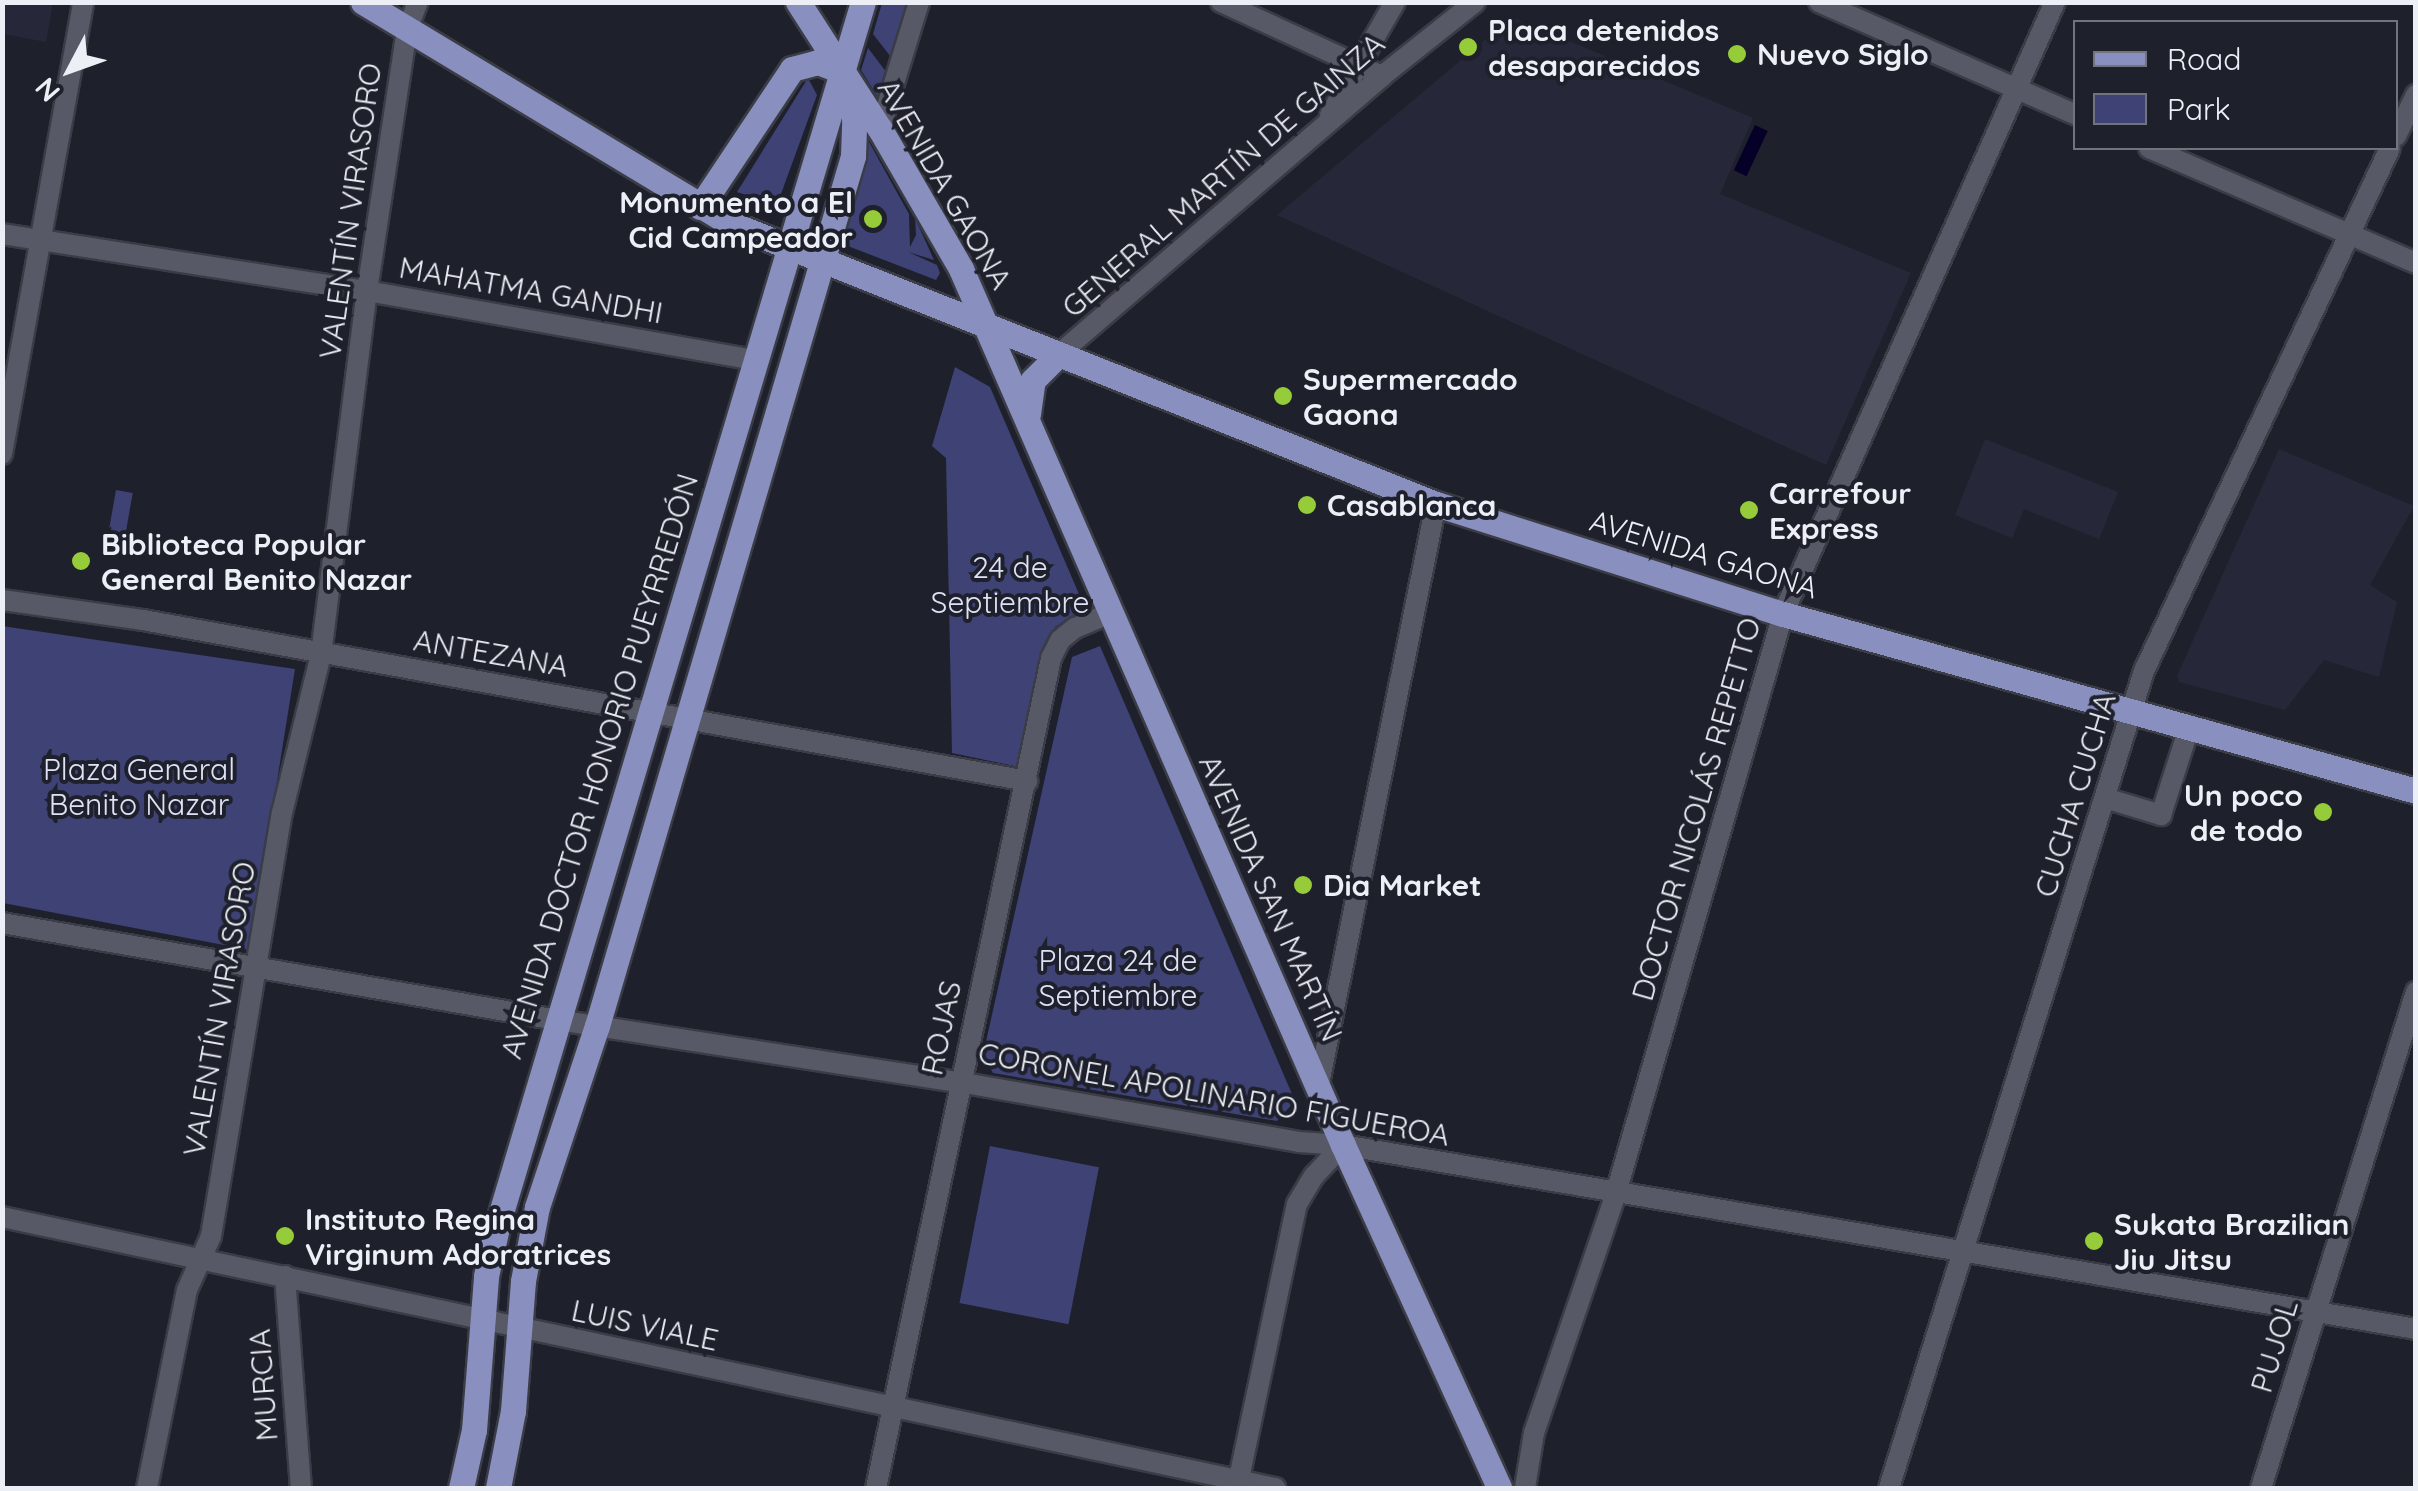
<!DOCTYPE html>
<html>
<head>
<meta charset="utf-8">
<style>
  body { margin:0 }
  #map { position:relative; width:2418px; height:1491px; overflow:hidden; background:#1e202b; font-family:Quicksand,sans-serif }
  div>[style] { position:absolute }
  [style*='--x'] { left:calc(var(--x)*1px); top:calc(var(--y)*1px); width:calc(var(--w)*1px); rotate:calc(var(--a)*1deg) }
  .built>* { inset:0; background:#26283a }
  .green>* { inset:0; background:#3e4275; transform-origin:0 0 }
  .water>* { inset:0; background:#050028; transform-origin:0 0 }
  .roads { filter:drop-shadow(2px 0 #3a3c46) drop-shadow(-2px 0 #3a3c46) drop-shadow(0 2px #3a3c46) drop-shadow(0 -2px #3a3c46) }
  .minor>* { height:20px; margin:-10px; padding:0 10px; transform-origin:10px; border-radius:10px; background:#575966 }
  .major>* { height:25px; margin:-12.5px; padding:0 12.5px; transform-origin:12.5px; border-radius:12.5px; background:#898fbe }
  .dots>* { width:28px; height:28px; translate:-50% -50%; box-sizing:border-box; border:5px solid #1e202b; border-radius:50% }
  span { translate:-50% -50%; white-space:nowrap; text-align:center; line-height:1.15; -webkit-text-stroke:8px #1e202b; paint-order:stroke }
  .poi-label { font-size:30px; color:#edeff7; font-weight:700 }
  .left { translate:0 -50%; text-align:left }
  .right { translate:-100% -50%; text-align:right }
  .street-label { font-size:30px; color:#edeff7 }
  .park-label { font-size:30px; color:#dfe2f7 }
  .frame { position:absolute; inset:0; border:5px solid #edeff7; pointer-events:none }
  .legend { position:absolute; left:2073px; top:20px; width:325px; height:130px; box-sizing:border-box; background:#1e202b; border:2px solid #71737d; margin:0; padding:12px 18px; list-style:none; font-size:30px; color:#edeff7 }
  .legend li { display:flex; align-items:center; gap:20px; height:50px }
  .legend b { width:50px; border:2px solid #71737d }
  .north { position:absolute; left:20px; top:20px; width:100px; height:100px; -webkit-text-stroke:8px #1e202b; paint-order:stroke; rotate:229deg; font-size:28px; font-weight:700; line-height:40px; text-align:center; color:#edeff7 }
  .north::after { content:''; display:block; margin:auto; width:35px; height:45px; background:#edeff7; clip-path:polygon(50% 0,100% 100%,50% 72%,0 100%) }
</style>
</head>
<body>
<div id="map">
  <div class="built">
    <i style="clip-path:polygon(2px 3px,53px 3px,46px 42px,3px 34px)"></i>
    <i style="clip-path:polygon(1512px 17px,1753px 118px,1720px 194px,1911px 273px,1826px 465px,1277px 215px)"></i>
    <i style="clip-path:polygon(1985px 439px,2118px 492px,2099px 539px,2024px 509px,2012px 538px,1955px 515px)"></i>
    <i style="clip-path:polygon(2279px 449px,2414px 506px,2370px 585px,2397px 602px,2379px 677px,2324px 660px,2285px 710px,2179px 682px,2177px 676px)"></i>
  </div>
  <div class="green">
    <i style="clip-path:polygon(882px 3px,911px 3px,894px 61px,873px 34px)"></i>
    <i style="clip-path:polygon(868px 48px,890px 77px,882px 96px,877px 96px,861px 70px)"></i>
    <i style="clip-path:polygon(808px 78px,817px 95px,777px 205px,737px 192px)"></i>
    <i style="clip-path:polygon(869px 142px,909px 214px,910px 247px,916px 235px,915px 218px,934px 260px,908px 252px,937px 265px,940px 273px,936px 280px,840px 243px)"></i>
    <i style="clip-path:polygon(955px 367px,990px 387px,1085px 608px,1055px 627px,1019px 767px,952px 753px,946px 458px,932px 446px)"></i>
    <i style="left:116px;top:490px;width:17px;height:60px;rotate:10deg"></i>
    <i style="clip-path:polygon(2px 626px,295px 669px,250px 950px,3px 903px)"></i>
    <i style="clip-path:polygon(1100px 646px,1295px 1101px,1277px 1121px,993px 1073px,983px 1055px,1072px 657px)"></i>
    <i style="left:990px;top:1146px;width:111px;height:160px;rotate:11deg"></i>
  </div>
  <div class="water">
    <i style="left:1755px;top:125px;width:14px;height:50px;rotate:25deg"></i>
  </div>
  <div class="roads">
    <div class="minor">
      <i style="--x:1221;--y:2;--w:177;--a:24.7"></i>
      <i style="--x:1819;--y:2;--w:281;--a:23.7"></i>
      <i style="--x:1330;--y:115;--w:130;--a:-60.1"></i>
      <i style="--x:880;--y:129;--w:133;--a:-72.9"></i>
      <i style="--x:2396;--y:136;--w:46;--a:-64"></i>
      <i style="--x:2149;--y:148;--w:291;--a:23.3"></i>
      <i style="--x:2;--y:234;--w:369;--a:8.9"></i>
      <i style="--x:367;--y:291;--w:392;--a:10.1"></i>
      <i style="--x:1058;--y:355;--w:428;--a:-40.7"></i>
      <i style="--x:1382;--y:76;--w:119;--a:-38.5"></i>
      <i style="--x:2;--y:454;--w:459;--a:-79.8"></i>
      <i style="--x:2;--y:600;--w:142;--a:8.1"></i>
      <i style="--x:143;--y:620;--w:899;--a:10.32"></i>
      <i style="--x:2105;--y:798;--w:59;--a:16.9"></i>
      <i style="--x:2161;--y:815;--w:91;--a:-72.2"></i>
      <i style="--x:2;--y:923;--w:563;--a:9.91"></i>
      <i style="--x:557;--y:1020;--w:407;--a:8.8"></i>
      <i style="--x:959;--y:1082;--w:345;--a:10"></i>
      <i style="--x:1299;--y:1142;--w:44;--a:3.9"></i>
      <i style="--x:1343;--y:1145;--w:1089;--a:9.73"></i>
      <i style="--x:1318;--y:1088;--w:596;--a:-78.58"></i>
      <i style="--x:2;--y:1217;--w:1302;--a:12.02"></i>
      <i style="--x:285;--y:1276;--w:213;--a:85.7"></i>
      <i style="--x:147;--y:1488;--w:202;--a:-78.6"></i>
      <i style="--x:187;--y:1290;--w:59;--a:-66"></i>
      <i style="--x:211;--y:1236;--w:429;--a:-80.5"></i>
      <i style="--x:282;--y:813;--w:164;--a:-76.2"></i>
      <i style="--x:321;--y:654;--w:366;--a:-82.8"></i>
      <i style="--x:367;--y:291;--w:264;--a:-81.3"></i>
      <i style="--x:407;--y:30;--w:30;--a:-69"></i>
      <i style="--x:876;--y:1488;--w:848;--a:-78.09"></i>
      <i style="--x:1051;--y:658;--w:20;--a:-63"></i>
      <i style="--x:1060;--y:640;--w:19;--a:-39"></i>
      <i style="--x:1075;--y:628;--w:39;--a:-23"></i>
      <i style="--x:1237;--y:1488;--w:290;--a:-78.1"></i>
      <i style="--x:1297;--y:1204;--w:33;--a:-59"></i>
      <i style="--x:1314;--y:1176;--w:42;--a:-46.9"></i>
      <i style="--x:1525;--y:1488;--w:56;--a:-80.7"></i>
      <i style="--x:1534;--y:1433;--w:254;--a:-71.1"></i>
      <i style="--x:1616;--y:1193;--w:603;--a:-73.91"></i>
      <i style="--x:1783;--y:614;--w:670;--a:-66.04"></i>
      <i style="--x:1889;--y:1488;--w:856;--a:-72.67"></i>
      <i style="--x:2144;--y:671;--w:578;--a:-64.81"></i>
      <i style="--x:2261;--y:1488;--w:520;--a:-72.65"></i>
    </div>
    <div class="major">
      <i style="--x:363;--y:2;--w:428;--a:31.1"></i>
      <i style="--x:729;--y:223;--w:761;--a:21.68"></i>
      <i style="--x:1436;--y:504;--w:364;--a:17.6"></i>
      <i style="--x:1783;--y:614;--w:657;--a:15.62"></i>
      <i style="--x:798;--y:2;--w:151;--a:57.2"></i>
      <i style="--x:880;--y:129;--w:162;--a:59.9"></i>
      <i style="--x:961;--y:269;--w:956;--a:66.44"></i>
      <i style="--x:1343;--y:1145;--w:377;--a:65.5"></i>
      <i style="--x:700;--y:207;--w:166;--a:-56.3"></i>
      <i style="--x:792;--y:69;--w:27;--a:-15"></i>
      <i style="--x:818;--y:62;--w:26;--a:21"></i>
      <i style="--x:1028;--y:414;--w:34;--a:-82"></i>
      <i style="--x:1033;--y:380;--w:35;--a:-45"></i>
      <i style="--x:461;--y:1488;--w:59;--a:-77.4"></i>
      <i style="--x:474;--y:1430;--w:154;--a:-85.5"></i>
      <i style="--x:486;--y:1276;--w:54;--a:-77.2"></i>
      <i style="--x:498;--y:1223;--w:1274;--a:-73.36"></i>
      <i style="--x:498;--y:1488;--w:78;--a:-79"></i>
      <i style="--x:513;--y:1411;--w:130;--a:-85.6"></i>
      <i style="--x:523;--y:1281;--w:75;--a:-79.3"></i>
      <i style="--x:537;--y:1207;--w:191;--a:-71.7"></i>
      <i style="--x:597;--y:1026;--w:907;--a:-73.6"></i>
      <i style="--x:853;--y:156;--w:38;--a:-88"></i>
      <i style="--x:854;--y:118;--w:29;--a:-100"></i>
    </div>
  </div>
  <div class="dots">
    <i style="left:1468px;top:47px;background:#96cc3a"></i>
    <i style="left:1737px;top:54px;background:#96cc3a"></i>
    <i style="left:873px;top:219px;background:#96cc3a"></i>
    <i style="left:1283px;top:396px;background:#96cc3a"></i>
    <i style="left:1307px;top:505px;background:#96cc3a"></i>
    <i style="left:1749px;top:510px;background:#96cc3a"></i>
    <i style="left:81px;top:561px;background:#96cc3a"></i>
    <i style="left:2323px;top:812px;background:#96cc3a"></i>
    <i style="left:1303px;top:885px;background:#96cc3a"></i>
    <i style="left:285px;top:1236px;background:#96cc3a"></i>
    <i style="left:2094px;top:1241px;background:#96cc3a"></i>
  </div>
  <div class="poi-label">
    <span class="left" style="left:1488px;top:47px">Placa detenidos<br>desaparecidos</span>
    <span class="left" style="left:1757px;top:54px">Nuevo Siglo</span>
    <span class="right" style="left:853px;top:219px">Monumento a El<br>Cid Campeador</span>
    <span class="left" style="left:1303px;top:396px">Supermercado<br>Gaona</span>
    <span class="left" style="left:1769px;top:510px">Carrefour<br>Express</span>
    <span class="left" style="left:1327px;top:505px">Casablanca</span>
    <span class="left" style="left:101px;top:561px">Biblioteca Popular<br>General Benito Nazar</span>
    <span class="right" style="left:2303px;top:812px">Un poco<br>de todo</span>
    <span class="left" style="left:1323px;top:885px">Dia Market</span>
    <span class="left" style="left:305px;top:1236px">Instituto Regina<br>Virginum Adoratrices</span>
    <span class="left" style="left:2114px;top:1241px">Sukata Brazilian<br>Jiu Jitsu</span>
  </div>
  <div class="street-label">
    <span style="left:1223px;top:175px;rotate:-41deg">GENERAL MARTÍN DE GAINZA</span>
    <span style="left:945px;top:184px;rotate:60deg">AVENIDA GAONA</span>
    <span style="left:350px;top:211px;rotate:-82deg">VALENTÍN VIRASORO</span>
    <span style="left:531px;top:290px;rotate:10deg">MAHATMA GANDHI</span>
    <span style="left:1704px;top:554px;rotate:17deg">AVENIDA GAONA</span>
    <span style="left:491px;top:653px;rotate:10deg">ANTEZANA</span>
    <span style="left:599px;top:766px;rotate:-73deg">AVENIDA DOCTOR HONORIO PUEYRREDÓN</span>
    <span style="left:2075px;top:795px;rotate:-73deg">CUCHA CUCHA</span>
    <span style="left:1696px;top:809px;rotate:-74deg">DOCTOR NICOLÁS REPETTO</span>
    <span style="left:1271px;top:898px;rotate:66deg">AVENIDA SAN MARTÍN</span>
    <span style="left:219px;top:1009px;rotate:-80deg">VALENTÍN VIRASORO</span>
    <span style="left:941px;top:1028px;rotate:-78deg">ROJAS</span>
    <span style="left:1214px;top:1094px;rotate:10deg">CORONEL APOLINARIO FIGUEROA</span>
    <span style="left:645px;top:1325px;rotate:12deg">LUIS VIALE</span>
    <span style="left:2274px;top:1346px;rotate:-73deg">PUJOL</span>
    <span style="left:263px;top:1385px;rotate:-94deg">MURCIA</span>
  </div>
  <div class="park-label">
    <span style="left:1010px;top:584px">24 de<br>Septiembre</span>
    <span style="left:139px;top:786px">Plaza General<br>Benito Nazar</span>
    <span style="left:1118px;top:977px">Plaza 24 de<br>Septiembre</span>
  </div>
  <div class="frame"></div>
  <ul class="legend">
  <li><b style="height:12px;background:#898fbe"></b>Road</li>
  <li><b style="height:28px;background:#3e4275"></b>Park</li>
  </ul>
  <div class="north">N</div>
</div>
</body>
</html>
